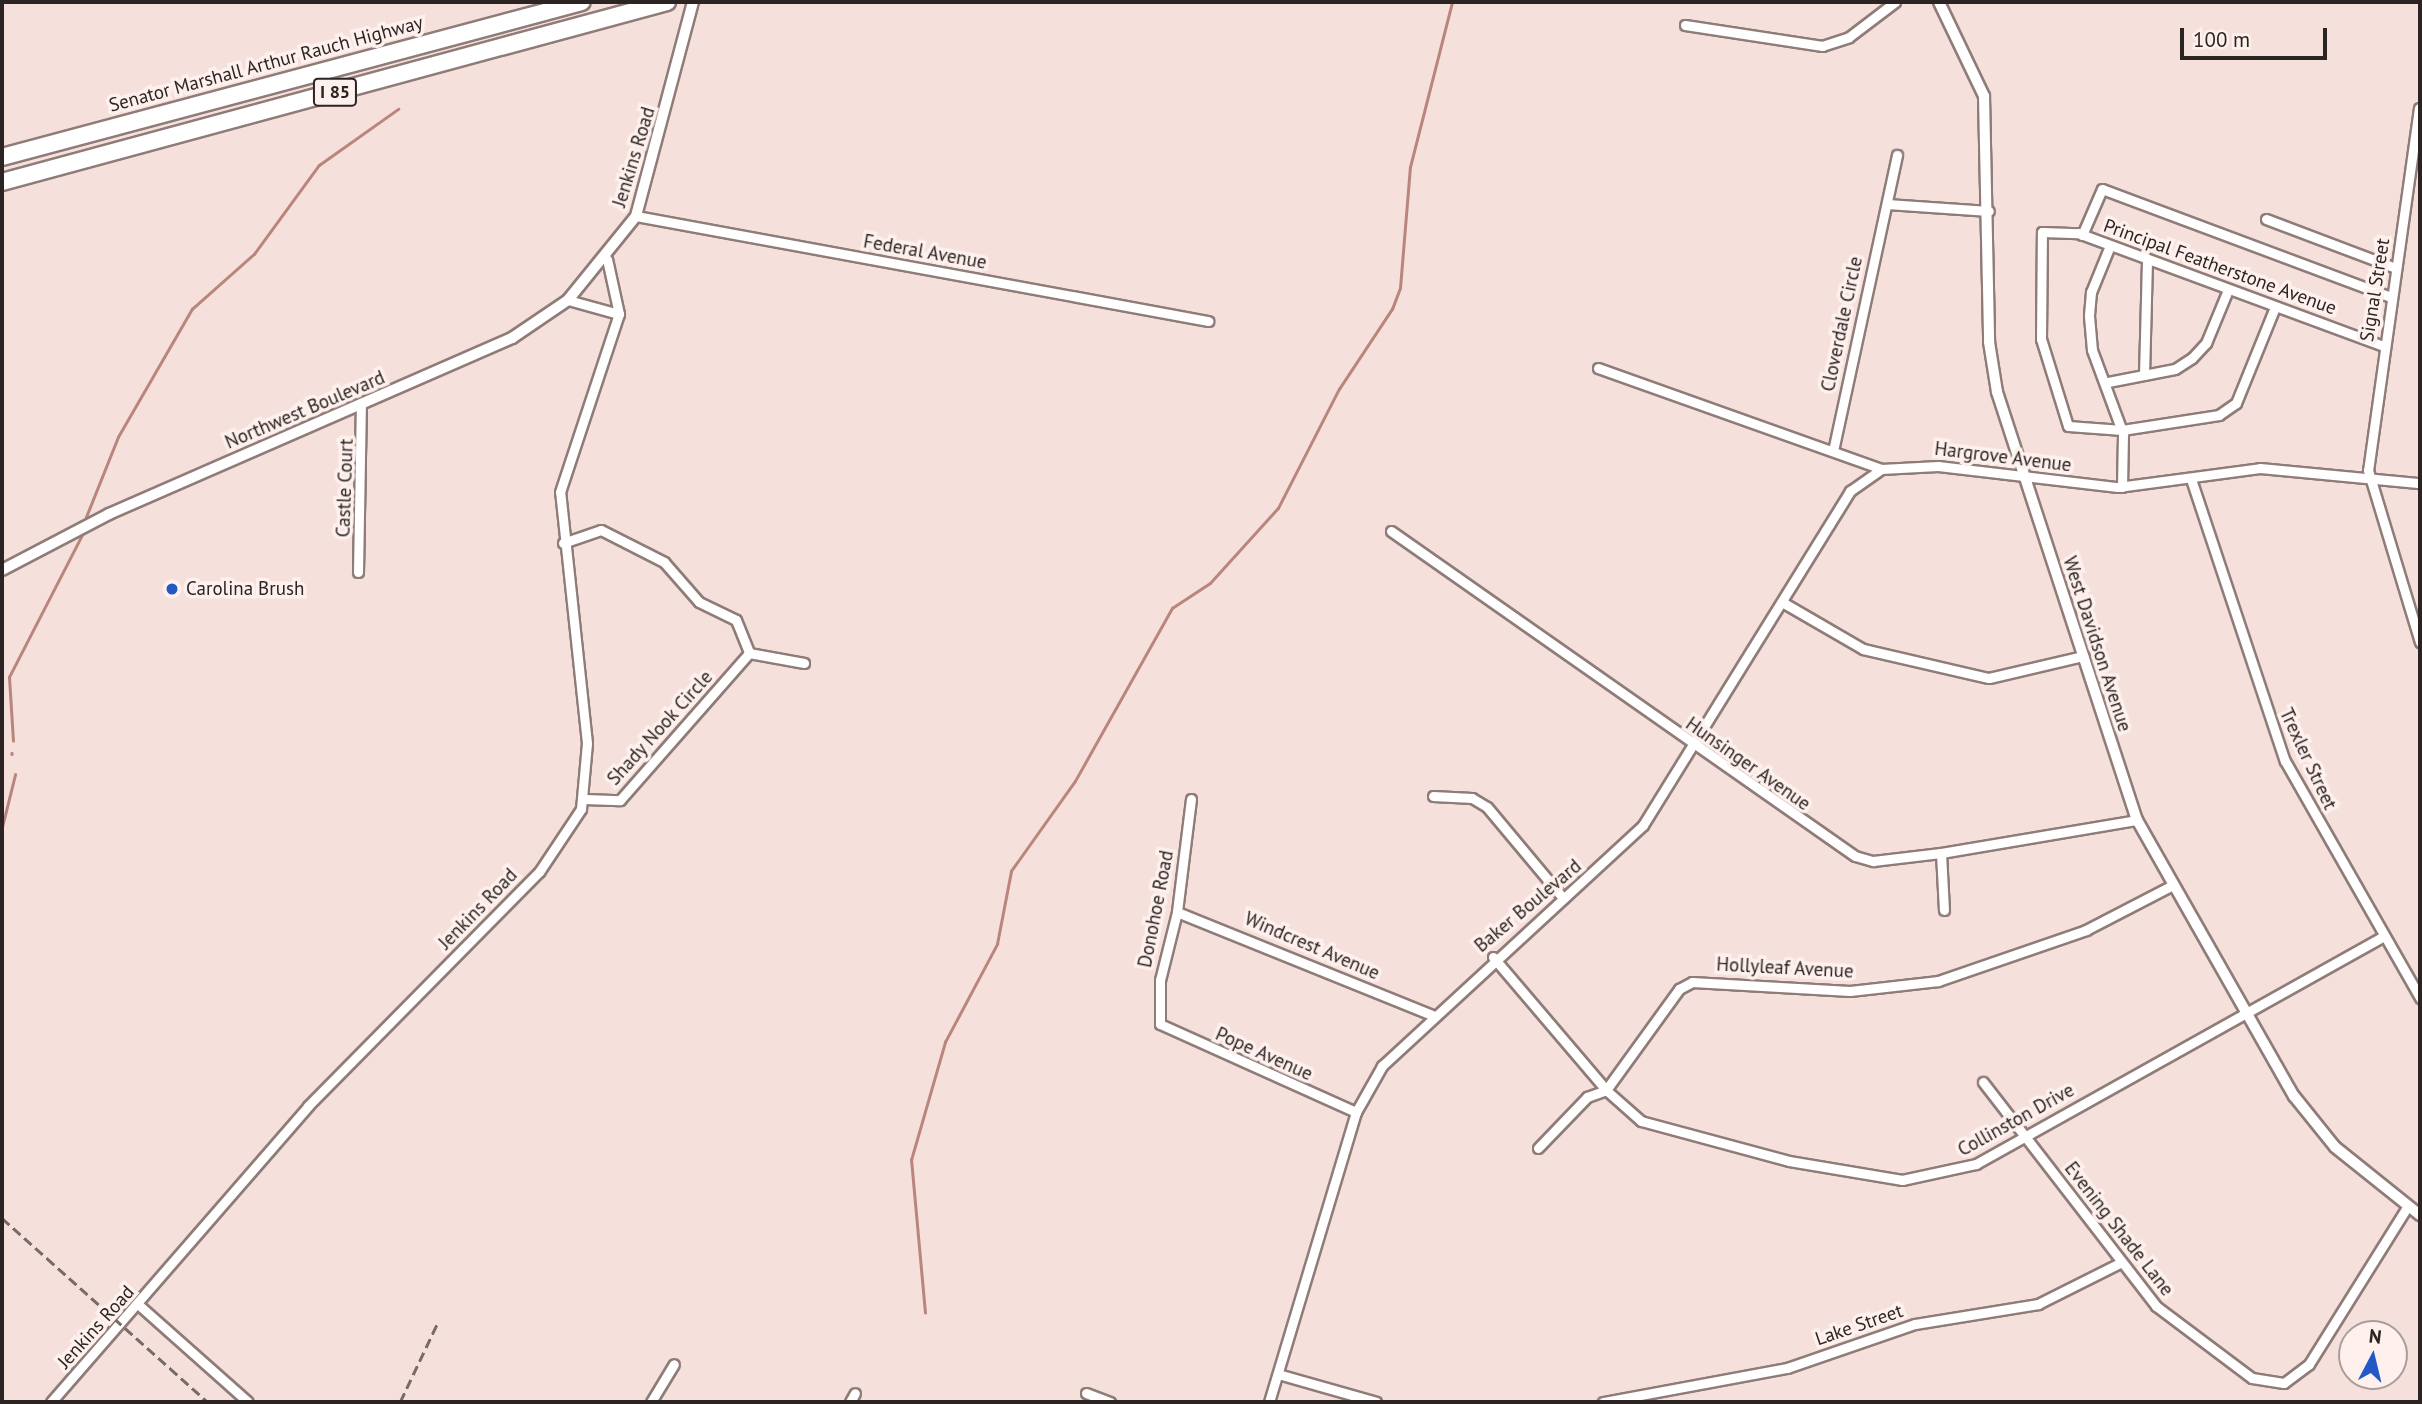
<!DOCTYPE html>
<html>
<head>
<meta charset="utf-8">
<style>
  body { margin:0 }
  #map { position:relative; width:2422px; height:1404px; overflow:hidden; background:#f6e0dc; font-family:"PT Sans",sans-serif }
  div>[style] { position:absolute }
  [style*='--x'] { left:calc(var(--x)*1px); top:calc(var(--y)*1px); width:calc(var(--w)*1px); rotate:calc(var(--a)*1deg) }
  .stream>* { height:2.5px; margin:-1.25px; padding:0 1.25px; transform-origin:1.25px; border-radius:1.25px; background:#b9857c }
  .roads { filter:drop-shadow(2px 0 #8f7c78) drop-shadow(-2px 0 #8f7c78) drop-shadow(0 2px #8f7c78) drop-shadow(0 -2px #8f7c78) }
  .minor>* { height:9px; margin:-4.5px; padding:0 4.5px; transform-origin:4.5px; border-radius:4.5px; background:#fff }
  .tertiary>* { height:10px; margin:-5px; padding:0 5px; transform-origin:5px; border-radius:5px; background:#fff }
  .motorway>* { height:16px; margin:-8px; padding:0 8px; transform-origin:8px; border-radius:8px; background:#fff }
  .rail>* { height:2.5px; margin-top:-1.25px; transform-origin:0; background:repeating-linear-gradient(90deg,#776a67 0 10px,transparent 0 15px) }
  .dots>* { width:19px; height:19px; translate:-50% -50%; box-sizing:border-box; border:4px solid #fdf0ed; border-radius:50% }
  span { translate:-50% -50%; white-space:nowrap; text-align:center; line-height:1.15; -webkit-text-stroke:7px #fdf0ed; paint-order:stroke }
  .shield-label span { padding:2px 5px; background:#fdf0ed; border:2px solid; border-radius:5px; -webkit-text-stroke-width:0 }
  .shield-label { font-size:18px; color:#2c2422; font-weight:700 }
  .street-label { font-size:19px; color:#2c2422 }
  .poi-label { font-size:19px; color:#2c2422 }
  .left { translate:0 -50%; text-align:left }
  .frame { position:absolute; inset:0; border:4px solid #2c2422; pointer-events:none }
  .north { position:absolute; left:2338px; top:1320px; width:70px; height:70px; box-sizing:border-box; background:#fdf0ed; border:2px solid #a99e9c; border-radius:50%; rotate:7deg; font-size:19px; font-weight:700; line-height:28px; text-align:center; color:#2c2422 }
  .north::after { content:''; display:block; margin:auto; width:24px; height:32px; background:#2358c6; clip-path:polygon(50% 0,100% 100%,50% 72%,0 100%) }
  .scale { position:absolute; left:2180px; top:28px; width:147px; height:32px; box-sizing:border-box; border:4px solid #2c2422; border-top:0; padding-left:9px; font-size:21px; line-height:24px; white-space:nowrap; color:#2c2422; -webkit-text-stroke:5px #fdf0ed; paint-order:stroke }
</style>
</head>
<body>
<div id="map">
  <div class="stream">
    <i style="--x:86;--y:517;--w:86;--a:-68.2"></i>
    <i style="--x:118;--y:437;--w:148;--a:-60"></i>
    <i style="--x:192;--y:309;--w:83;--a:-41.6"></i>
    <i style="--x:254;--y:254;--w:110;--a:-53.9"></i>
    <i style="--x:319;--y:165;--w:97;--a:-35.3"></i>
    <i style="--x:13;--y:741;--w:64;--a:-93.6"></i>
    <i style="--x:9;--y:677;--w:160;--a:-62.8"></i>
    <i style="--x:12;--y:753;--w:1;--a:90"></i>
    <i style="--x:2;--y:827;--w:54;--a:-76"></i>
    <i style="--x:925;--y:1313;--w:154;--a:-95.2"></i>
    <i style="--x:911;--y:1160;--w:123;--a:-73.9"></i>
    <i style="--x:945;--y:1042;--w:111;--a:-62"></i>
    <i style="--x:997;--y:944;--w:74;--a:-79.1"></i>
    <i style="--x:1011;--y:871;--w:110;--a:-54.6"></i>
    <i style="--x:1075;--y:781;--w:198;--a:-60.7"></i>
    <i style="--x:1172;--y:608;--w:45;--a:-33.3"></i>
    <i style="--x:1210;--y:583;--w:101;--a:-47.8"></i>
    <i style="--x:1278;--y:508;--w:134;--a:-62.9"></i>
    <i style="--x:1339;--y:389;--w:96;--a:-56.5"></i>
    <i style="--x:1392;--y:309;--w:22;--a:-69"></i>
    <i style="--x:1400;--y:288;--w:121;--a:-85.3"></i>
    <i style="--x:1410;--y:167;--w:170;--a:-75.7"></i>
    <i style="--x:1991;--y:1402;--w:73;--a:0"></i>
  </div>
  <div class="roads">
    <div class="minor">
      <i style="--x:1685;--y:25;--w:139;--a:8.7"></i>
      <i style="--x:1822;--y:46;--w:28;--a:-18"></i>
      <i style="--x:1849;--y:37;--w:58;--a:-37.3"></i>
      <i style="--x:2419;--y:108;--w:366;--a:98"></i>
      <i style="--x:2368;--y:470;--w:180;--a:73.2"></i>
      <i style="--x:1887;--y:204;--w:102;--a:3.9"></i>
      <i style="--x:636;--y:216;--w:582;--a:10.4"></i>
      <i style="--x:2266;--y:219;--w:139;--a:20.7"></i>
      <i style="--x:2082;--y:235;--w:50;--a:-66.5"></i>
      <i style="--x:2102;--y:189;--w:309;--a:20.5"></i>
      <i style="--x:2109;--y:248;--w:48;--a:112.2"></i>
      <i style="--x:2091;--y:292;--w:24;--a:95"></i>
      <i style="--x:2089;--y:316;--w:34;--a:85"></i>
      <i style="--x:2092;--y:350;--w:90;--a:69.7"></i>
      <i style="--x:2123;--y:434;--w:53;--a:91.1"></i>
      <i style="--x:568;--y:300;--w:53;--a:15.4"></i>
      <i style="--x:2275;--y:307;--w:104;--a:112.1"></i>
      <i style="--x:2236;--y:403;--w:21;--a:145"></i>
      <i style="--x:2219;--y:415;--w:98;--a:171.2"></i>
      <i style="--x:2122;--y:430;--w:54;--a:-175.8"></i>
      <i style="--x:2068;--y:426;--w:91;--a:-107.2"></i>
      <i style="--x:2041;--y:339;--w:107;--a:-89.5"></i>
      <i style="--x:2042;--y:232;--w:36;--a:2"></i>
      <i style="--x:2078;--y:233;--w:326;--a:20.3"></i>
      <i style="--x:1598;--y:368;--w:300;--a:19.6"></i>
      <i style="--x:1881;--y:469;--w:57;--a:-3"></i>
      <i style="--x:1938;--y:466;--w:181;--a:6.7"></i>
      <i style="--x:2118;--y:487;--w:143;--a:-7.6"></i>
      <i style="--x:2260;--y:468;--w:161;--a:5.4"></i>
      <i style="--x:2144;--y:375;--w:114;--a:-88.5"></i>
      <i style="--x:2108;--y:382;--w:68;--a:-11"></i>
      <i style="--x:2175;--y:369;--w:20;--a:-33"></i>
      <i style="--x:2192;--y:358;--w:21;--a:-47"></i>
      <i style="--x:2206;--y:343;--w:57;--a:-67.5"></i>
      <i style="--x:1833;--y:451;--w:303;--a:-77.8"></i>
      <i style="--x:2191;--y:479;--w:297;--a:71.6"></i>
      <i style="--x:2285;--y:761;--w:273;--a:60.3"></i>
      <i style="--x:1391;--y:531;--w:566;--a:35.01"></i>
      <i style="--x:1855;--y:856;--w:19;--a:16"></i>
      <i style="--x:1873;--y:861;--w:68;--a:-6.7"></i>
      <i style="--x:1941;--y:853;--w:199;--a:-9.6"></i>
      <i style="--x:563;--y:543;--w:40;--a:-18.9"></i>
      <i style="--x:601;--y:530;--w:71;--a:26.9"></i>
      <i style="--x:664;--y:562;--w:53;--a:48.8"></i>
      <i style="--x:699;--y:602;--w:41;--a:25.9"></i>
      <i style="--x:736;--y:620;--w:35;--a:68"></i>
      <i style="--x:358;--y:572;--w:167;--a:-89"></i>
      <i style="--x:1782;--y:602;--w:94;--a:30.1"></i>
      <i style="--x:1863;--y:649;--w:129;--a:13"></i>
      <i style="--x:1989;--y:678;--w:97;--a:-13.2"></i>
      <i style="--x:1433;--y:796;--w:39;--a:3"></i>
      <i style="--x:1472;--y:798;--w:17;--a:31"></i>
      <i style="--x:1487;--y:807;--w:119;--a:50.1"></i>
      <i style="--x:584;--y:799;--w:36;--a:2"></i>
      <i style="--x:620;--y:800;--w:196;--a:-48.7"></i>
      <i style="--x:749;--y:653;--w:56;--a:10.3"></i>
      <i style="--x:1191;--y:799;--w:114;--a:97.1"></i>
      <i style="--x:1177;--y:912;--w:70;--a:104"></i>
      <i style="--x:1160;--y:980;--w:44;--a:90"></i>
      <i style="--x:1160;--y:1024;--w:215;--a:24.2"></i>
      <i style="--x:1941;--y:853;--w:57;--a:87"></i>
      <i style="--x:1177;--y:912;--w:275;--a:22"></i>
      <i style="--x:1493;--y:957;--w:175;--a:49.6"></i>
      <i style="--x:1606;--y:1090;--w:47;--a:41.5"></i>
      <i style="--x:1641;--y:1121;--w:153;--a:15.1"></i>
      <i style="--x:1789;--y:1161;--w:115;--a:9.5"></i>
      <i style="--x:1902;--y:1180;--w:76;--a:-12.2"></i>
      <i style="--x:1976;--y:1164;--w:467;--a:-29.2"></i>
      <i style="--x:1983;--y:1082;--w:283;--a:52.3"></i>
      <i style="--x:2156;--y:1306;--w:120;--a:36.9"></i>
      <i style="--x:2252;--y:1378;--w:32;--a:9"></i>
      <i style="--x:2284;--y:1383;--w:31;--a:-37"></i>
      <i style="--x:2309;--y:1364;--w:185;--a:-58"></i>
      <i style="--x:1538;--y:1148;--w:71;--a:-46.1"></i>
      <i style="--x:1587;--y:1097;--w:20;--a:-20"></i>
      <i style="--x:1606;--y:1090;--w:125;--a:-54.1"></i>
      <i style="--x:1679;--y:989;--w:15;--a:-28"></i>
      <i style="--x:1692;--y:982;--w:158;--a:3.3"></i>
      <i style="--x:1850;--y:991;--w:89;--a:-6.5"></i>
      <i style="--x:1938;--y:981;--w:157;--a:-19"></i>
      <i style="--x:2086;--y:930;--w:96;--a:-27.4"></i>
      <i style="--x:140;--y:1306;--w:144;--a:41.6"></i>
      <i style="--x:1278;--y:1374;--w:102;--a:15.9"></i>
      <i style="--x:1086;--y:1393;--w:26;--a:21"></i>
      <i style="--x:51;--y:1402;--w:392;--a:-49"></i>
      <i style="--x:308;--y:1106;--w:329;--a:-45.4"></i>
      <i style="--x:539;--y:872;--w:76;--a:-56.3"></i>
      <i style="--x:581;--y:809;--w:66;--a:-84.8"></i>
      <i style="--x:587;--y:743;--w:252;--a:-96.1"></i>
      <i style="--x:560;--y:492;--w:188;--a:-71.7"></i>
      <i style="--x:619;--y:314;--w:56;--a:-102.3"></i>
      <i style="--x:651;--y:1402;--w:44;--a:-58.8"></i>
      <i style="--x:850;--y:1402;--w:10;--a:-61"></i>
      <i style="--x:1269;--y:1402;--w:303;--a:-73.3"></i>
      <i style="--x:1356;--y:1112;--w:53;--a:-60.5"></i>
      <i style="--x:1382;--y:1066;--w:355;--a:-42.7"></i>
      <i style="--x:1643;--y:825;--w:393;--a:-58.2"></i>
      <i style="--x:1850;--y:491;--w:38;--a:-35"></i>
      <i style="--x:1603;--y:1402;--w:187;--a:-10.5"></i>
      <i style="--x:1787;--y:1368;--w:135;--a:-19"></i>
      <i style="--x:1915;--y:1324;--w:125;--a:-9.2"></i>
      <i style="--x:2038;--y:1304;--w:92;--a:-26.6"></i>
    </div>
    <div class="tertiary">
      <i style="--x:1939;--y:2;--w:104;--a:64.4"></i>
      <i style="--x:1984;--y:96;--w:246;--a:88.8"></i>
      <i style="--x:1989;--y:342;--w:51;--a:80.9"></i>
      <i style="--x:1997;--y:392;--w:450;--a:71.9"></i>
      <i style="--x:2137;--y:820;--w:318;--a:60.4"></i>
      <i style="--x:2294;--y:1096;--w:65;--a:51.2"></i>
      <i style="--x:2335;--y:1147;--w:109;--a:38.7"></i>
      <i style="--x:2;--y:570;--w:121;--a:-27.6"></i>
      <i style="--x:109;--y:514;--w:440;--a:-23.6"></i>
      <i style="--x:512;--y:338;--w:68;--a:-34.2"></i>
      <i style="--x:568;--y:300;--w:108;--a:-51"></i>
      <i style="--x:636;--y:216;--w:221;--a:-75.1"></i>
    </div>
    <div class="motorway">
      <i style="--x:2;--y:157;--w:600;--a:-14.96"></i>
      <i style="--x:2;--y:182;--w:689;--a:-15.15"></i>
    </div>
  </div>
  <div class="rail">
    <i style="--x:2;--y:1218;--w:276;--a:41.8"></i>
    <i style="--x:400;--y:1402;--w:89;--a:-64.6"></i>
  </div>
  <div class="dots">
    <i style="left:172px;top:589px;background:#2358c6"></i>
  </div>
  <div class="shield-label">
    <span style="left:335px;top:92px">I 85</span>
  </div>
  <div class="street-label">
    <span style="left:266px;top:64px;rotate:-15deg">Senator Marshall Arthur Rauch Highway</span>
    <span style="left:634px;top:157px;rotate:-73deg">Jenkins Road</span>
    <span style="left:925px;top:252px;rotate:10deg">Federal Avenue</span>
    <span style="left:2220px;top:267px;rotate:20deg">Principal Featherstone Avenue</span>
    <span style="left:2375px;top:290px;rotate:-81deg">Signal Street</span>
    <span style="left:1842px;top:324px;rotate:-78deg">Cloverdale Circle</span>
    <span style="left:305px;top:410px;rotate:-23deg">Northwest Boulevard</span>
    <span style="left:2003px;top:457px;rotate:7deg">Hargrove Avenue</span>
    <span style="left:345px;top:488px;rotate:-88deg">Castle Court</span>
    <span style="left:2097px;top:644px;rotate:72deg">West Davidson Avenue</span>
    <span style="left:660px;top:728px;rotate:-48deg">Shady Nook Circle</span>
    <span style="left:2308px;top:759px;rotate:65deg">Trexler Street</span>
    <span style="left:1748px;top:764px;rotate:35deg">Hunsinger Avenue</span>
    <span style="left:1528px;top:906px;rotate:-40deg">Baker Boulevard</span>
    <span style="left:478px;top:909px;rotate:-46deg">Jenkins Road</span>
    <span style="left:1156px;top:909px;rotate:-79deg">Donohoe Road</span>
    <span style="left:1312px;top:946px;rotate:23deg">Windcrest Avenue</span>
    <span style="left:1785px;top:968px;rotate:3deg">Hollyleaf Avenue</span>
    <span style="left:1264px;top:1054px;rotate:24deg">Pope Avenue</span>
    <span style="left:2016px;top:1120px;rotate:-29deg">Collinston Drive</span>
    <span style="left:2119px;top:1229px;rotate:52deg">Evening Shade Lane</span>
    <span style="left:1859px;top:1325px;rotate:-19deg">Lake Street</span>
    <span style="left:96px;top:1327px;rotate:-48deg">Jenkins Road</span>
  </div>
  <div class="poi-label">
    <span class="left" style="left:186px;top:589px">Carolina Brush</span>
  </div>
  <div class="frame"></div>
  <div class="north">N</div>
  <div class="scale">100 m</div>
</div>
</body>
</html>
